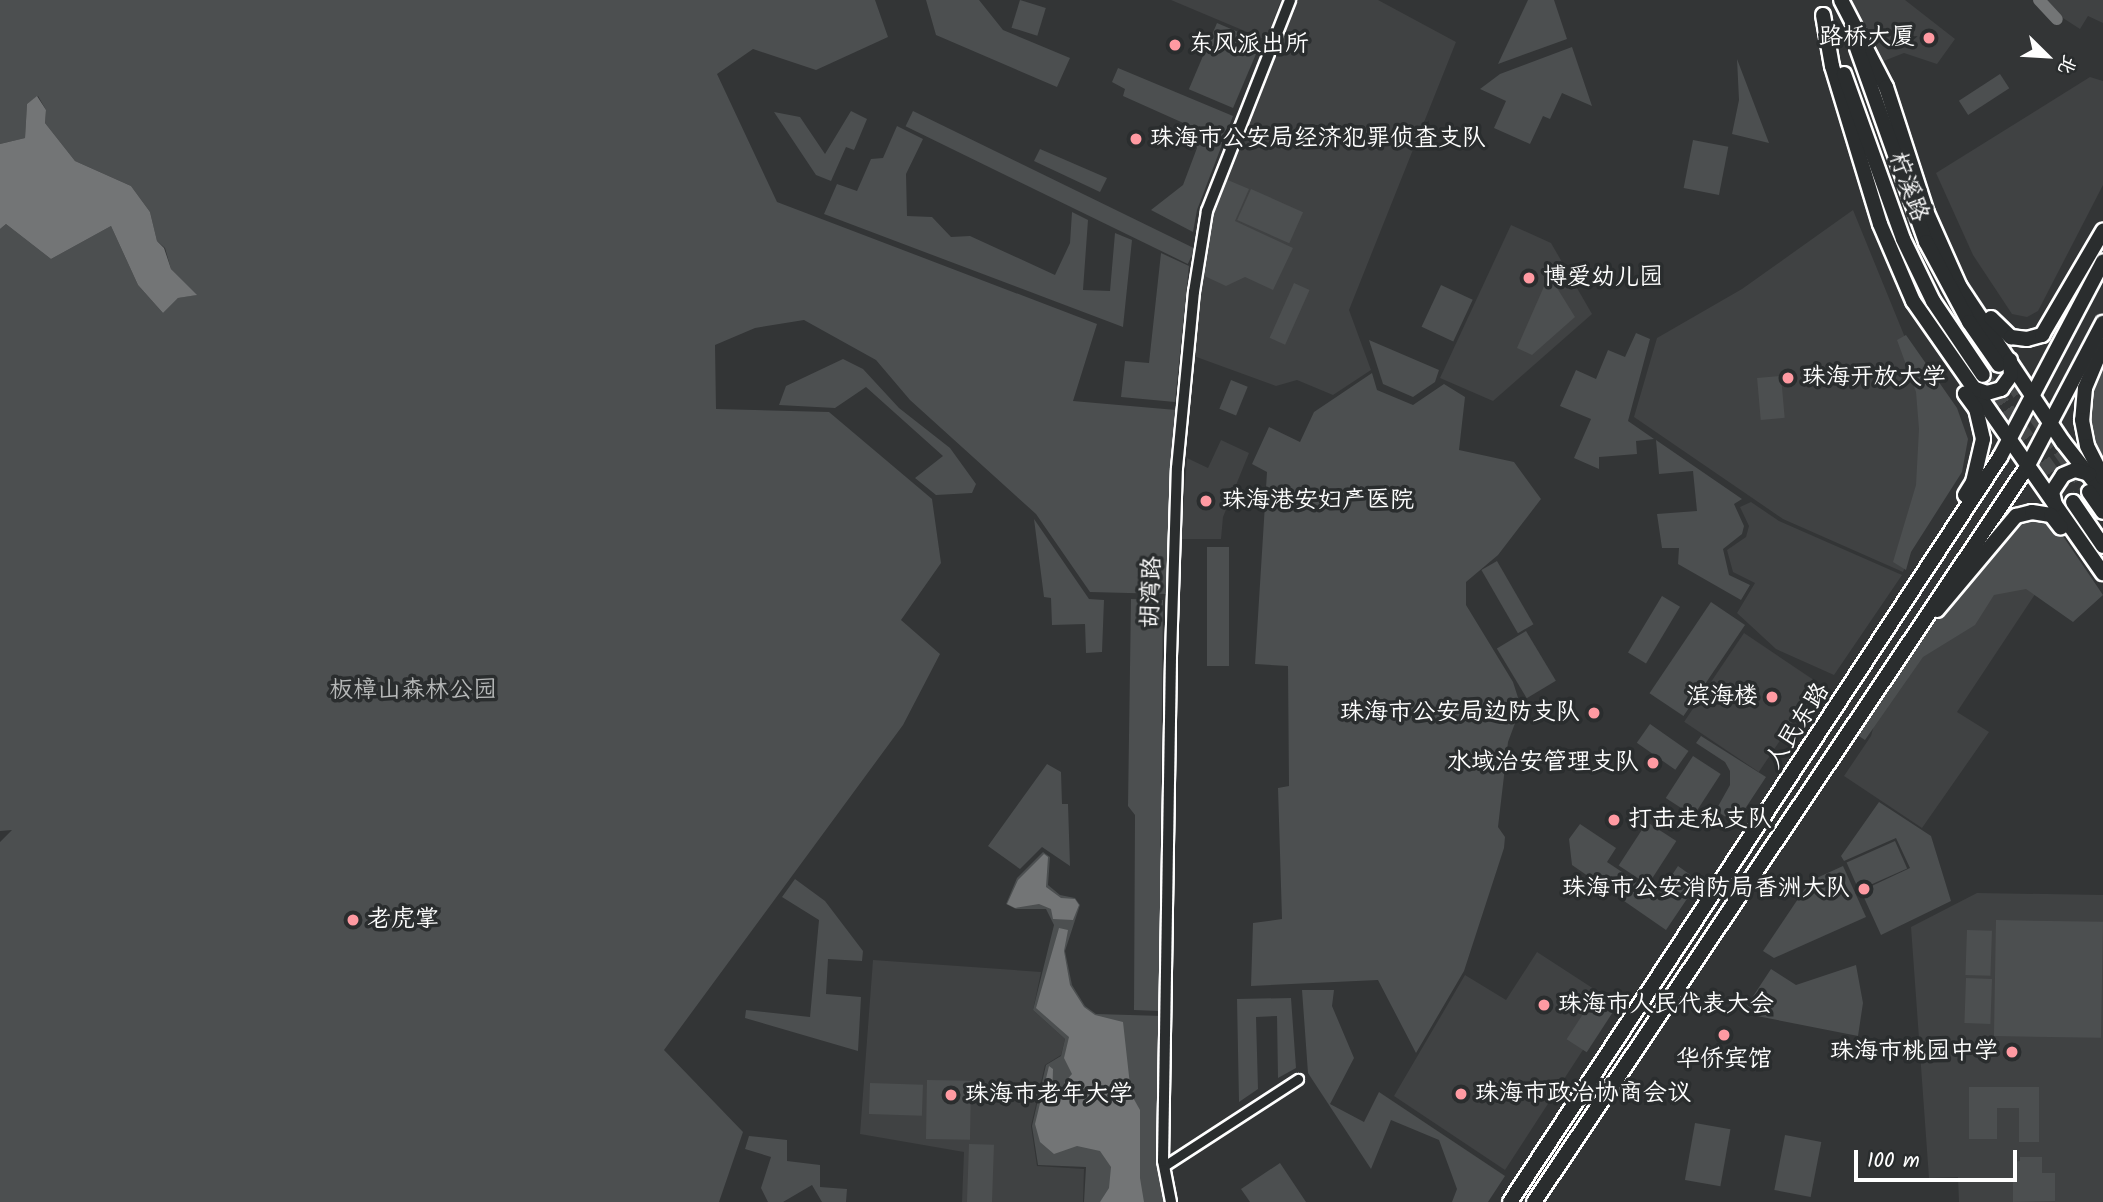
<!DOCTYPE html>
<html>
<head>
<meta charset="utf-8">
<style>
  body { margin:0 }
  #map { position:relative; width:2103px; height:1202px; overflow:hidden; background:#333536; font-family:Kalam,"LXGW WenKai TC",sans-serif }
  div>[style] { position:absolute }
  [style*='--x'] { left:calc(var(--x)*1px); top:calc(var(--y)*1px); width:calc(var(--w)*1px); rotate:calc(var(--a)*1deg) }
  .built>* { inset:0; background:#404243; transform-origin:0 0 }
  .green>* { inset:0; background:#4c4f50; transform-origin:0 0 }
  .water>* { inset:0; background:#737576 }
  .canal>* { height:12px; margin:-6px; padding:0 6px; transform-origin:6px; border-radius:6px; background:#737576 }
  .primary-tunnel>* { height:14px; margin-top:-7px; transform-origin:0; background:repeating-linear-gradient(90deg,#47494a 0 14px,transparent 0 21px) }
  .roads { filter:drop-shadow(2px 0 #fff) drop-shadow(-2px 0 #fff) drop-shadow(0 2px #fff) drop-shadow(0 -2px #fff) }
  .minor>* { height:9px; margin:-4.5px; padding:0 4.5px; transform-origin:4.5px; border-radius:4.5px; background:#2a2d2e }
  .tertiary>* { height:10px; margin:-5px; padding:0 5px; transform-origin:5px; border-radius:5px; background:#2a2d2e }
  .primary>* { height:14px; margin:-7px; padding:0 7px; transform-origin:7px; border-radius:7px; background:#2a2d2e }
  .dots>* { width:19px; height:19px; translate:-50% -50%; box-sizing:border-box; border:4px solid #2a2d2e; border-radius:50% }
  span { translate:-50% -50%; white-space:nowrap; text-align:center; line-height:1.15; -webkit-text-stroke:7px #2a2d2e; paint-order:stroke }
  .poi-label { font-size:24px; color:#fff }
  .right { translate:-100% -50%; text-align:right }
  .left { translate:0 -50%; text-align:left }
  .street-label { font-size:24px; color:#fff }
  .park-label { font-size:24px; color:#b7b9b9 }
  .north { position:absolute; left:2012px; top:21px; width:70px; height:70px; -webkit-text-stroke:5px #2a2d2e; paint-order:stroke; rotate:114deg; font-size:19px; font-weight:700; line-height:28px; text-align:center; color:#fff }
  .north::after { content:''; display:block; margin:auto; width:24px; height:32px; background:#fff; clip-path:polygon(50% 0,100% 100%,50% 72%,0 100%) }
  .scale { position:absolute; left:1854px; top:1150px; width:163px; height:32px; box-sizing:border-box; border:4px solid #fff; border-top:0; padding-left:9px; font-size:21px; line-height:24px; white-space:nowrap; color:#fff; -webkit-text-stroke:5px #2a2d2e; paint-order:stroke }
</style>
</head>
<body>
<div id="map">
  <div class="built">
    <i style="clip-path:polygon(1171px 0,1281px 0,1266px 40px)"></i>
    <i style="clip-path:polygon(1296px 0,1378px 0,1456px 42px,1349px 310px,1371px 370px,1333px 395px,1297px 380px,1276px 386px,1191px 355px,1212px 212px)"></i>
    <i style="clip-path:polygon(1843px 0,1905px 0,1955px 39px,1937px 64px,1904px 53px,1876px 64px)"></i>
    <i style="clip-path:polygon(2035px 0,2103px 0,2103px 23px,2088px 16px,2080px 29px)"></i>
    <i style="clip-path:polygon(2090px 77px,2103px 81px,2103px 185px,2038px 311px,2027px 317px,2012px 314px,1973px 255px,1936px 173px)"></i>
    <i style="clip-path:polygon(1853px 210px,1904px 335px,1961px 424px,1903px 572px,1783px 519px,1634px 417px,1657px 338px,1742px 289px)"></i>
    <i style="clip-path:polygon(1511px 225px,1551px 243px,1592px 314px,1493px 401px,1440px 378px)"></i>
    <i style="clip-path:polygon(1221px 440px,1249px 453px,1223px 517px,1221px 539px,1181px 539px,1187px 458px,1208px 468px)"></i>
    <i style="clip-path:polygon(1751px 502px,1779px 521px,1902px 575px,1834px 675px,1776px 649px,1737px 613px,1755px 583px,1733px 572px,1727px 550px,1746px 537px,1749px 526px,1740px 507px)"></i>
    <i style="clip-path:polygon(2006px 543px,2063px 552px,1957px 712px,1989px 732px,1922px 828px,1844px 776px,1871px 736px,1879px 707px)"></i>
    <i style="left:1744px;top:633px;width:90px;height:107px;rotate:34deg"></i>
    <i style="clip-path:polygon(1977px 893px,2103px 895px,2103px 1202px,1959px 1202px,1958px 1177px,1929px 1178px,1911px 927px)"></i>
    <i style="clip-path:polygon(1537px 952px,1614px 1002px,1505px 1170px,1394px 1096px,1465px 975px,1506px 1000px)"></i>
    <i style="clip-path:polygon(873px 960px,1041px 972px,1033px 1010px,1065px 1039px,1061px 1055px,1045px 1065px,1031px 1126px,1037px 1166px,1084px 1169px,1083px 1202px,962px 1202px,964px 1152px,860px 1134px)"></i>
  </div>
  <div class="green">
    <i style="clip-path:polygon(0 0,875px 0,888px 37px,816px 70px,753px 49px,717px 74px,777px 202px,1097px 324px,1073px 401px,1176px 410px,1167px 594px,1090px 592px,1036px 514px,910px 400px,876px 360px,804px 320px,755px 328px,715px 345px,716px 409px,829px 412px,932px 499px,941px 563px,901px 620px,940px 654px,903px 725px,664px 1050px,743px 1132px,719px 1202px,0 1202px,0 842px,12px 830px,0 831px,0 229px,6px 224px,51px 259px,111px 226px,138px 285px,163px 313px,178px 298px,196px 295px,171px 269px,165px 248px,157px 241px,150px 212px,131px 186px,75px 161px,45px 123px,46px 110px,38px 96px,27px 104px,25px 138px,0 144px)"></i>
    <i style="clip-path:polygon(926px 0,979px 0,1003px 30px,1070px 58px,1057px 87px,936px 35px)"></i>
    <i style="left:1020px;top:0;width:27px;height:29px;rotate:17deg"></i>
    <i style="clip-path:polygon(1528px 0,1554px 0,1567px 39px,1498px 64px)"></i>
    <i style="left:1217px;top:23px;width:48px;height:72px;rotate:23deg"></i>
    <i style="clip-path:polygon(1572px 47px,1592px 106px,1562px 93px,1550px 119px,1543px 116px,1530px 144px,1494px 128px,1506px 101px,1480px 89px,1500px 74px)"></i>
    <i style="clip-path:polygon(1737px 59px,1769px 143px,1732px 134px,1739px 100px)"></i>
    <i style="clip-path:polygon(1118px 68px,1233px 116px,1197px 210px,1193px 232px,1151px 210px,1183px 185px,1197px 148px,1190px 126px,1123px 96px,1125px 89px,1112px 82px)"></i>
    <i style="left:2000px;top:74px;width:17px;height:49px;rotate:57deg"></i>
    <i style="clip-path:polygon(851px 111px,867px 119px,854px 150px,846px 147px,831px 181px,816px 175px,774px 112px,800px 117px,825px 154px)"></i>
    <i style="left:913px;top:111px;width:314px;height:17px;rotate:26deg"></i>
    <i style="clip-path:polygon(897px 126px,923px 139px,906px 174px,907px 216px,932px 217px,951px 237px,970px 236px,1055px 275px,1070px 243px,1072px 212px,1088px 220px,1083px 290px,1110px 291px,1115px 233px,1132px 240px,1123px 327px,824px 214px,837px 184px,857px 191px,871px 159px,883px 158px)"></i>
    <i style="left:1693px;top:140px;width:36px;height:49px;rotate:11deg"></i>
    <i style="clip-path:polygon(1040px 149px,1107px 178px,1100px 192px,1034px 161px)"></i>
    <i style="clip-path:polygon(1223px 178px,1249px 189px,1235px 221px,1293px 248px,1273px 290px,1245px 277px,1226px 286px,1198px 273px,1209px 211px)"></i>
    <i style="left:1251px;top:189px;width:57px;height:34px;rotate:24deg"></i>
    <i style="clip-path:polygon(1161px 253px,1189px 266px,1175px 402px,1121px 397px,1125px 361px,1149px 363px)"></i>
    <i style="clip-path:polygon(1549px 275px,1575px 317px,1532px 355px,1517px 348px)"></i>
    <i style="left:1294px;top:283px;width:17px;height:60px;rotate:24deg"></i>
    <i style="left:1441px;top:285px;width:35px;height:46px;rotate:25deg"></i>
    <i style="clip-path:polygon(1636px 333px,1650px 339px,1628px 421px,1654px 439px,1636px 441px,1637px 454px,1599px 457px,1599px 469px,1574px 458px,1591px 419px,1560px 406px,1576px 370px,1596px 379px,1608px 350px,1625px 357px)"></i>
    <i style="clip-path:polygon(1906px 335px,1957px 408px,1968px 439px,1962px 472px,1911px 552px,1906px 570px,1893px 562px,1916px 485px,1919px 429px,1916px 392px,1897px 340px)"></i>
    <i style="clip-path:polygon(1369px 340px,1439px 370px,1435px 382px,1413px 397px,1383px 384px)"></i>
    <i style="clip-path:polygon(843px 359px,863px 369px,899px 408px,950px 448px,976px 484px,972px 493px,936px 495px,915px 478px,943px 456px,866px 387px,835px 408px,779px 405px,786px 386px)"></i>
    <i style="clip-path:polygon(2103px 359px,2103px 468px,2087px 424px,2089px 402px)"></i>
    <i style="clip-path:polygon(1372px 373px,1377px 390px,1413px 405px,1444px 384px,1465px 397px,1459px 450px,1514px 462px,1541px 499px,1498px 555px,1466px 582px,1466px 605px,1513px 682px,1521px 707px,1508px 742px,1498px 827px,1505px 837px,1504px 848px,1464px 971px,1416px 1053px,1378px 980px,1251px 986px,1253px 923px,1282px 919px,1278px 788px,1289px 786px,1288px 666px,1255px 664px,1267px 472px,1252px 464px,1269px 427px,1300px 442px,1314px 412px)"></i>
    <i style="left:1781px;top:376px;width:42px;height:24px;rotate:85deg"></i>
    <i style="left:1231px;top:380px;width:18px;height:31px;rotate:22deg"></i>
    <i style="clip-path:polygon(1656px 440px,1742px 499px,1734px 504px,1744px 526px,1742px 534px,1723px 549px,1729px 575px,1750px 585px,1741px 600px,1678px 564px,1679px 548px,1662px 548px,1657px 514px,1697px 511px,1693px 471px,1659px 474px)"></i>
    <i style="clip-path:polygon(2050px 517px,2103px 595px,2073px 622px,2026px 589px,1994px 595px,1975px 625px,1923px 657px,1865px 740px,1851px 731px,1916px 637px,2016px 519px)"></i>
    <i style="clip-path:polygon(1034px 519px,1089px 599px,1104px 600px,1102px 652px,1086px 653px,1085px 624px,1052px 625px,1051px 598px,1044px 597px)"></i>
    <i style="left:1207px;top:547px;width:22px;height:119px"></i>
    <i style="left:1497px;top:561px;width:73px;height:18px;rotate:60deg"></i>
    <i style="left:1662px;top:596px;width:21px;height:66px;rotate:31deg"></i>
    <i style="clip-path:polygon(1131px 599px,1163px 600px,1159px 1011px,1134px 1010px,1135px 815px,1128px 806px)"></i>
    <i style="left:1711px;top:602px;width:41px;height:110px;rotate:34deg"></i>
    <i style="left:1526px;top:631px;width:58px;height:34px;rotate:59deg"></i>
    <i style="left:1650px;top:724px;width:47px;height:23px;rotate:35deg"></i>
    <i style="clip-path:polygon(1701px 736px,1766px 777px,1735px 824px,1716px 810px,1730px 785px,1730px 771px,1725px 762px,1696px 743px)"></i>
    <i style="left:1693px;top:756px;width:33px;height:50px;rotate:33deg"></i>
    <i style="clip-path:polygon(1047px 764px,1061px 772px,1062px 804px,1068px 804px,1070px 866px,1042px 847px,1020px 869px,988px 846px)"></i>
    <i style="clip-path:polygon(1879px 802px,1931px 836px,1951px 901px,1881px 935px,1861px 891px,1910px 868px,1896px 838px,1844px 861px,1841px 856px)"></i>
    <i style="left:1647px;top:822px;width:35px;height:52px;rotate:33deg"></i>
    <i style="clip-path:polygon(1580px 824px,1616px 848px,1607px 862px,1658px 896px,1678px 866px,1699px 881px,1666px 930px,1572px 865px,1569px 839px)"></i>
    <i style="left:1895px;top:841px;width:30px;height:53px;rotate:66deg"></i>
    <i style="clip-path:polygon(1043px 852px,1050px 857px,1048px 885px,1060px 895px,1075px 898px,1080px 905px,1065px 951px,1072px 985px,1085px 1006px,1096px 1014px,1163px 1016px,1162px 1161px,1170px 1202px,1084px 1202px,1086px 1167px,1038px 1165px,1032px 1126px,1046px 1065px,1061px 1056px,1065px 1039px,1033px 1010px,1054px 925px,1046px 909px,1016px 909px,1006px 904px,1017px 878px)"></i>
    <i style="clip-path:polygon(1843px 866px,1866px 917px,1774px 958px,1763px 951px,1810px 881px)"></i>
    <i style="clip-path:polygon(795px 879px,825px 901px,863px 951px,862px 961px,828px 959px,826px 994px,861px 997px,858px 1051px,745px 1018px,746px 1010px,810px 1017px,819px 920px,782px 897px)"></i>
    <i style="left:1996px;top:920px;width:107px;height:116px;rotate:1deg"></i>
    <i style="left:1967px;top:930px;width:25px;height:45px;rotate:2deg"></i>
    <i style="clip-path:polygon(1856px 965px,1863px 1003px,1858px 1036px,1742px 1013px,1771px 969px,1796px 985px)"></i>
    <i style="left:1966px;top:978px;width:26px;height:45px;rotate:2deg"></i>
    <i style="clip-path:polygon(1302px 990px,1334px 990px,1332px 1006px,1354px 1058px,1330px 1104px,1364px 1122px,1379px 1092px,1505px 1176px,1488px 1202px,1452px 1202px,1457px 1189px,1439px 1140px,1391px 1120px,1371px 1169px,1308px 1073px)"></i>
    <i style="left:1596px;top:994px;width:24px;height:54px;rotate:33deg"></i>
    <i style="clip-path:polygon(1291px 998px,1296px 1068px,1278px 1078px,1277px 1016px,1256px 1017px,1258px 1089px,1239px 1102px,1237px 999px)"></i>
    <i style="left:927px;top:1080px;width:44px;height:59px;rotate:1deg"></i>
    <i style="left:870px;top:1083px;width:53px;height:31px;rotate:2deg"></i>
    <i style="clip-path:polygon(1969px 1087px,2039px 1087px,2039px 1142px,2019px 1142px,2019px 1108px,1997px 1108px,1997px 1139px,1969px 1139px)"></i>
    <i style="left:1695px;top:1123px;width:36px;height:58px;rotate:10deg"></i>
    <i style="left:1785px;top:1135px;width:37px;height:56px;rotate:11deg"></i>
    <i style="clip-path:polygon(749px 1136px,787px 1140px,787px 1161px,820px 1165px,820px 1187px,847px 1189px,846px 1202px,822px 1202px,812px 1185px,783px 1202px,768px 1202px,761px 1188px,771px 1157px,745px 1149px)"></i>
    <i style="left:969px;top:1144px;width:25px;height:58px;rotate:2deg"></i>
    <i style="clip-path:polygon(2020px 1157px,2042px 1157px,2042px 1173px,2055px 1173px,2055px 1201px,2013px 1202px,2013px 1162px,2020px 1161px)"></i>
    <i style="clip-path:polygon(1280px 1163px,1306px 1202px,1250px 1202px,1241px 1189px)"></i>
  </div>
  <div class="water">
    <i style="clip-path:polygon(37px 96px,46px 110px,45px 123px,75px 161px,131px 186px,150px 212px,157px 241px,164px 248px,171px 269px,197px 295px,178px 298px,163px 313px,138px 285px,111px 226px,51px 259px,6px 224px,0 229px,0 144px,25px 138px,27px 104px)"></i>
    <i style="clip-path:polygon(1044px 854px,1048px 857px,1046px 887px,1061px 898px,1075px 899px,1079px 905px,1073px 920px,1053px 919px,1051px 909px,1039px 904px,1015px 908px,1007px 904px,1018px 880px)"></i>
    <i style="clip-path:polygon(1059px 928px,1068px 930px,1064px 951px,1070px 985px,1084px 1007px,1095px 1015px,1123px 1022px,1131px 1094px,1140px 1110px,1140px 1178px,1144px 1202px,1100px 1202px,1109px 1188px,1111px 1167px,1100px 1151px,1077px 1146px,1054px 1154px,1040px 1142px,1035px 1124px,1049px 1066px,1053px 1069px,1052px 1103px,1067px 1092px,1064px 1083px,1072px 1074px,1064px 1058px,1069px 1037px,1036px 1008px)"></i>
  </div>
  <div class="canal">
    <i style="--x:2039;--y:0;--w:26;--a:47"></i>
  </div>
  <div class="primary-tunnel">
    <i style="--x:1999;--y:365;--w:156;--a:54.7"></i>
    <i style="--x:1983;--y:375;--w:156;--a:54.7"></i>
  </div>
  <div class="roads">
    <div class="minor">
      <i style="--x:1164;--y:1166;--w:160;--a:-33"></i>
    </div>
    <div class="tertiary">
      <i style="--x:1171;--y:1202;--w:42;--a:-101"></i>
      <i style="--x:1163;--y:1161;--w:505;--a:-89.09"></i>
      <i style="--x:1171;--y:656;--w:188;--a:-88.2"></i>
      <i style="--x:1177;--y:468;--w:177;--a:-84.5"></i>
      <i style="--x:1194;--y:292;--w:82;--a:-80.9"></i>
      <i style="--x:1207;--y:211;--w:227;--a:-68.5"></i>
    </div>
    <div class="primary">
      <i style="--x:1841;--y:0;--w:98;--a:62.7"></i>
      <i style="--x:1886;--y:87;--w:133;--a:72"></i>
      <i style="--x:1927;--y:213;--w:81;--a:66"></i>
      <i style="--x:1960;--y:287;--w:186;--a:56.4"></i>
      <i style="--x:2063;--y:442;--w:65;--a:51.9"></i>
      <i style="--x:1823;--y:15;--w:52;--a:80"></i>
      <i style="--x:1832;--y:66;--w:165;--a:73.1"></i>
      <i style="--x:1880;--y:224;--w:84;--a:66.8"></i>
      <i style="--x:1913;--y:301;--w:332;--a:55.1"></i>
      <i style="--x:1857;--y:48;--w:206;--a:70.4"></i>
      <i style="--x:1926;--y:242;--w:91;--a:61.7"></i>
      <i style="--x:1969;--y:322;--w:52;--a:55.1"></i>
      <i style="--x:1844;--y:74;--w:175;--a:70.3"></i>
      <i style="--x:1903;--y:239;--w:69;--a:64.2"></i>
      <i style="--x:1933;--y:301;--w:89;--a:56"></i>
      <i style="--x:1991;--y:318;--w:28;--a:44"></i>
      <i style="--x:2011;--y:337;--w:16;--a:7"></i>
      <i style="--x:2027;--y:339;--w:16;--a:-15"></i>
      <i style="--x:2042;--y:335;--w:121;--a:-59.6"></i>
      <i style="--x:2103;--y:345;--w:47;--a:112.7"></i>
      <i style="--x:2085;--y:388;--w:32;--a:95"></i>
      <i style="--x:2082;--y:420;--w:26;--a:79"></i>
      <i style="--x:2087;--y:446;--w:36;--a:63"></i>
      <i style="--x:1973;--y:388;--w:15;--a:20"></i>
      <i style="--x:1987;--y:393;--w:15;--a:-16"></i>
      <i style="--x:2001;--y:389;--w:17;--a:-54"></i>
      <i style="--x:2011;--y:375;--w:15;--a:-94"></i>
      <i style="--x:2089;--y:492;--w:24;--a:55"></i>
      <i style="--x:1965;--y:495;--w:15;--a:-58"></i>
      <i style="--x:1973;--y:482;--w:44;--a:-76.9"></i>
      <i style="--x:1983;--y:439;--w:31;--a:-103"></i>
      <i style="--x:1976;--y:409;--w:19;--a:-126"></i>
      <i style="--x:2073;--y:502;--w:53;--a:55.7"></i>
      <i style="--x:2055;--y:505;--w:13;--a:-103"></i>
      <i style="--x:2052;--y:492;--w:20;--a:-57"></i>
      <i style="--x:2063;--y:475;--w:13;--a:-23"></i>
      <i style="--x:2075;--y:470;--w:15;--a:16"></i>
      <i style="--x:1937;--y:610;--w:123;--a:-50"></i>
      <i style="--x:2016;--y:516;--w:16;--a:-14"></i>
      <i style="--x:2032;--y:512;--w:19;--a:9"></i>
      <i style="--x:2051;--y:515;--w:16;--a:52"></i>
      <i style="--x:1510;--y:1202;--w:892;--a:-56.67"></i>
      <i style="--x:2000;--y:457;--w:221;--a:-62.2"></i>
      <i style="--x:1534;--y:1202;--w:885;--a:-56.15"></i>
      <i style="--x:2027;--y:467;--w:163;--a:-62.2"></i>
    </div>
  </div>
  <div class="dots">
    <i style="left:1929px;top:38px;background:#ff9aa2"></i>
    <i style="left:1175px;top:45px;background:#ff9aa2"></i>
    <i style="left:1136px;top:139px;background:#ff9aa2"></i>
    <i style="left:1529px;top:278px;background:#ff9aa2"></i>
    <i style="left:1788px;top:378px;background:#ff9aa2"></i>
    <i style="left:1206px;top:501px;background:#ff9aa2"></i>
    <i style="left:1772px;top:697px;background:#ff9aa2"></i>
    <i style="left:1594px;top:713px;background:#ff9aa2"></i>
    <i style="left:1653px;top:763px;background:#ff9aa2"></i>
    <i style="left:1614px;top:820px;background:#ff9aa2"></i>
    <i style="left:1864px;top:889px;background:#ff9aa2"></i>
    <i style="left:353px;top:920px;background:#ff9aa2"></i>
    <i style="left:1544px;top:1005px;background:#ff9aa2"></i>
    <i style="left:1724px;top:1035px;background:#ff9aa2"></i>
    <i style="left:2012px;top:1052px;background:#ff9aa2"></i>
    <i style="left:1461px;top:1094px;background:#ff9aa2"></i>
    <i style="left:951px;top:1095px;background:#ff9aa2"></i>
  </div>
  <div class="poi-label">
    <span class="right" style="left:1915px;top:38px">路桥大厦</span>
    <span class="left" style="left:1189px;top:45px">东风派出所</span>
    <span class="left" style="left:1150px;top:139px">珠海市公安局经济犯罪侦查支队</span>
    <span class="left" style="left:1543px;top:278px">博爱幼儿园</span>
    <span class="left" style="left:1802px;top:378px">珠海开放大学</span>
    <span class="left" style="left:1222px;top:501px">珠海港安妇产医院</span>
    <span class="right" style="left:1758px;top:697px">滨海楼</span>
    <span class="right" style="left:1580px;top:713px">珠海市公安局边防支队</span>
    <span class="right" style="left:1639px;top:763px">水域治安管理支队</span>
    <span class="left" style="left:1628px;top:820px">打击走私支队</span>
    <span class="right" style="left:1850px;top:889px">珠海市公安消防局香洲大队</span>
    <span class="left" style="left:367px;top:920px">老虎掌</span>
    <span class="left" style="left:1558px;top:1005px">珠海市人民代表大会</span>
    <span class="right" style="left:1998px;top:1052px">珠海市桃园中学</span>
    <span style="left:1724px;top:1060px">华侨宾馆</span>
    <span class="left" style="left:1475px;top:1094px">珠海市政治协商会议</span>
    <span class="left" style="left:965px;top:1095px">珠海市老年大学</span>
  </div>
  <div class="street-label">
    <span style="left:1908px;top:187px;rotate:70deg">柠溪路</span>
    <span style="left:1152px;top:592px;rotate:-88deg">胡湾路</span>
    <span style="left:1798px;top:726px;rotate:-57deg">人民东路</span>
  </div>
  <div class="park-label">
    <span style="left:413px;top:691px">板樟山森林公园</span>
  </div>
  <div class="north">北</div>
  <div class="scale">100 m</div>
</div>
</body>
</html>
